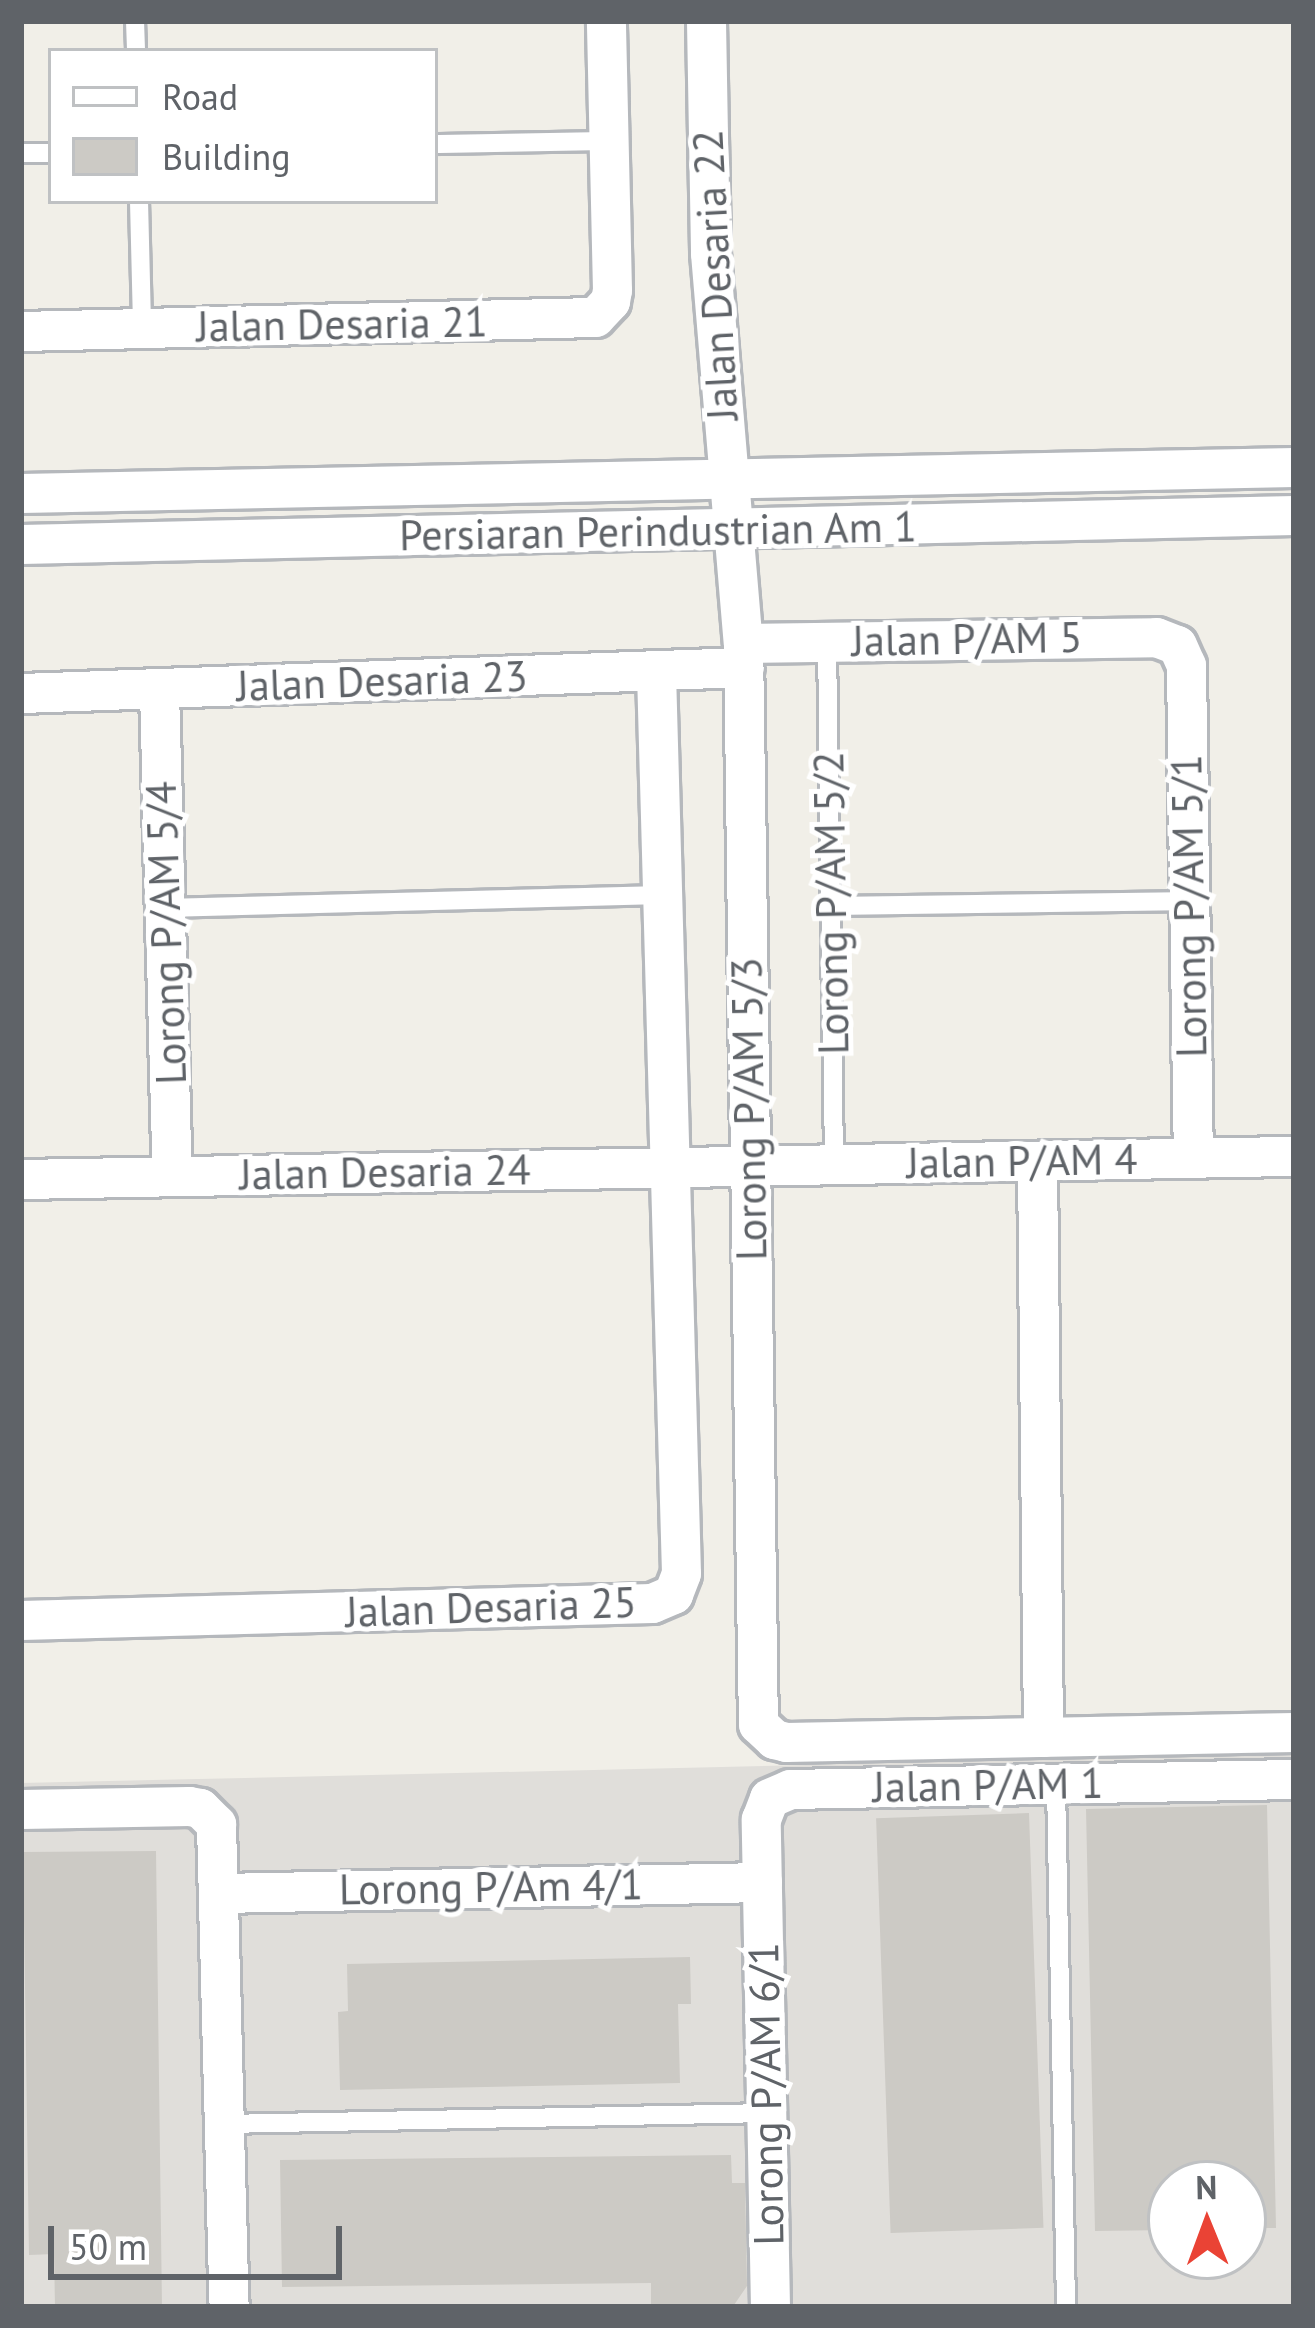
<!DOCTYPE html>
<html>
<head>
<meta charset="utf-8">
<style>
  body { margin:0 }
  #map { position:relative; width:1315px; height:2328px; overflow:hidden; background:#f1efe8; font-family:"PT Sans",sans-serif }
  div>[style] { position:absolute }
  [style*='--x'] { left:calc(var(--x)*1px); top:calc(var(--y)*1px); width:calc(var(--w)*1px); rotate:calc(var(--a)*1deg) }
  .industrial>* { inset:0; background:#e0deda }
  .building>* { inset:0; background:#cccac5; transform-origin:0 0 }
  .roads { filter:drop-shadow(3px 0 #b5b8bc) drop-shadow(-3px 0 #b5b8bc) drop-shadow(0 3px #b5b8bc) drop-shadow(0 -3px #b5b8bc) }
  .service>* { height:18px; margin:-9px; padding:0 9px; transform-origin:9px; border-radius:9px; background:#fff }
  .minor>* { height:39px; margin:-19.5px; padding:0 19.5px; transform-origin:19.5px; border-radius:19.5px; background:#fff }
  span { translate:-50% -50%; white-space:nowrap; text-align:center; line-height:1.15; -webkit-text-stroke:10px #fff; paint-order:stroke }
  .street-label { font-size:42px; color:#5f6368 }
  .frame { position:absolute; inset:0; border:24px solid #5f6368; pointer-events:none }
  .legend { position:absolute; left:48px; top:48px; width:390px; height:156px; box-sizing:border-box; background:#fff; border:3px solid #bfc1c3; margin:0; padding:15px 21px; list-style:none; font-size:36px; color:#5f6368 }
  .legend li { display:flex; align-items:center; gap:24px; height:60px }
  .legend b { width:60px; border:3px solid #bfc1c3 }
  .north { position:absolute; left:1147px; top:2160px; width:120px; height:120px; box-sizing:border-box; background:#fff; border:3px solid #bfc1c3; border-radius:50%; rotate:359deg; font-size:33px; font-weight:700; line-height:48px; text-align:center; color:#5f6368 }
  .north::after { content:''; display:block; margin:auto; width:42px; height:54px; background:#ea4335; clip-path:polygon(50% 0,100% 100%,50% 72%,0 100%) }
  .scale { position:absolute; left:48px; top:2226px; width:294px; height:54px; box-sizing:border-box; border:6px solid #5f6368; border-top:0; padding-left:15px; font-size:36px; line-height:42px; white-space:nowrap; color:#5f6368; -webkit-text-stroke:9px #fff; paint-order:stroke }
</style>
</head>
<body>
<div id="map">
  <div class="industrial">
    <i style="clip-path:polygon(evenodd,1294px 1754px,1294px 2307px,21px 2307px,21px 1783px,1294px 1754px,1171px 2184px,1243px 2184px,1243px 2256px,1171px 2256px,1171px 2184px)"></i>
  </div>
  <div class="building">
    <i style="clip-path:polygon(1267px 1805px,1276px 2228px,1243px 2228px,1243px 2184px,1171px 2184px,1171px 2230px,1095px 2231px,1086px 1809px)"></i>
    <i style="left:1029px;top:1813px;width:415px;height:153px;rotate:88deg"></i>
    <i style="clip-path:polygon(156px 1851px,162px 2307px,55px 2307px,54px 2254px,29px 2255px,23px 1852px)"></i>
    <i style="clip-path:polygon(690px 1957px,691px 2004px,678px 2004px,680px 2083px,340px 2090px,338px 2012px,348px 2011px,347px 1964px)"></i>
    <i style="clip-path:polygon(731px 2155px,732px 2183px,745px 2183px,747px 2286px,734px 2305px,651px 2305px,651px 2283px,282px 2287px,280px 2160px)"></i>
  </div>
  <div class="roads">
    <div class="service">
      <i style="--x:135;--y:21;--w:30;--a:88"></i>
      <i style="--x:435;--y:144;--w:174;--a:-1"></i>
      <i style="--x:21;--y:153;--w:30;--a:0"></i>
      <i style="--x:139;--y:201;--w:127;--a:88.6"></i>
      <i style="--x:827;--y:641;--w:523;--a:89.23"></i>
      <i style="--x:831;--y:906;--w:358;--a:-0.8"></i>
      <i style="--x:165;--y:908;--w:497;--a:-1.5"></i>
      <i style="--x:1056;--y:1784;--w:523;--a:88.9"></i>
      <i style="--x:225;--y:2124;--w:541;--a:-1.16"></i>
    </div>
    <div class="minor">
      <i style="--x:706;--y:21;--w:232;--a:89"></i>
      <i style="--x:710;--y:253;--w:391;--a:85.2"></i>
      <i style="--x:743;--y:643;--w:1081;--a:89.21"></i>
      <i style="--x:758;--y:1724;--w:22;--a:43"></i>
      <i style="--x:774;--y:1739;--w:12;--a:14"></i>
      <i style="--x:786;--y:1742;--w:508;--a:-1.13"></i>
      <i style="--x:21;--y:331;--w:574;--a:-1.4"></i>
      <i style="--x:595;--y:317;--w:22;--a:-47"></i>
      <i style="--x:610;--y:301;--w:11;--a:-80"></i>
      <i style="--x:612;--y:290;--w:269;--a:-91.3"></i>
      <i style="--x:21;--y:493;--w:1273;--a:-1.17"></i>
      <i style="--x:21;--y:544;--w:1273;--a:-1.31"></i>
      <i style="--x:743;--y:643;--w:413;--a:-0.8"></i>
      <i style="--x:1156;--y:637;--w:22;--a:21"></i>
      <i style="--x:1177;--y:645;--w:22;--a:66"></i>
      <i style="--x:1186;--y:665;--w:492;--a:89.2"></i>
      <i style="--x:159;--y:690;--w:486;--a:88.5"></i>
      <i style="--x:21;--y:693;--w:723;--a:-2.06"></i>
      <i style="--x:1037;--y:1161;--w:576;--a:89.4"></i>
      <i style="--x:21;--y:1179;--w:1273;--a:-1.04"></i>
      <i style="--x:21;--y:1620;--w:631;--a:-1.54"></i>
      <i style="--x:652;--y:1603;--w:23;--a:-23"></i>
      <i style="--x:673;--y:1594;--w:22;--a:-69"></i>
      <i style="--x:681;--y:1573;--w:903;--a:-91.59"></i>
      <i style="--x:21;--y:1809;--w:168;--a:-1"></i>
      <i style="--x:189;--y:1806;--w:11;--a:10"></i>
      <i style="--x:200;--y:1808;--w:23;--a:45"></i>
      <i style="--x:216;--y:1824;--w:483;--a:88.5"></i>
      <i style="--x:220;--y:1893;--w:542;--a:-1.16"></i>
      <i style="--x:770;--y:2307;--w:488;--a:-91.1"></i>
      <i style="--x:761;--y:1819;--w:22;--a:-69"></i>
      <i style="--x:769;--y:1798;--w:23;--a:-23"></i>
      <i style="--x:790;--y:1789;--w:504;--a:-1.14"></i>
    </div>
  </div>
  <div class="street-label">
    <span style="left:715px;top:275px;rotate:-93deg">Jalan Desaria 22</span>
    <span style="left:342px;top:324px;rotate:-1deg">Jalan Desaria 21</span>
    <span style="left:658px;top:531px;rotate:-1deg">Persiaran Perindustrian Am 1</span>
    <span style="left:967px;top:639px;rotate:-1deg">Jalan P/AM 5</span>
    <span style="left:382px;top:681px;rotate:-2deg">Jalan Desaria 23</span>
    <span style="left:831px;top:903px;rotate:-91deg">Lorong P/AM 5/2</span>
    <span style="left:1189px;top:906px;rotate:-91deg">Lorong P/AM 5/1</span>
    <span style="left:166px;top:933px;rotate:-92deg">Lorong P/AM 5/4</span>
    <span style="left:749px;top:1109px;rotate:-91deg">Lorong P/AM 5/3</span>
    <span style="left:1022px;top:1161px;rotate:-1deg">Jalan P/AM 4</span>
    <span style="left:385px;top:1172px;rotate:-1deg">Jalan Desaria 24</span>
    <span style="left:491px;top:1607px;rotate:-2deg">Jalan Desaria 25</span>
    <span style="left:988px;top:1785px;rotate:-1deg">Jalan P/AM 1</span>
    <span style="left:491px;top:1887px;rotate:-1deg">Lorong P/Am 4/1</span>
    <span style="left:766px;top:2094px;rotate:-91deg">Lorong P/AM 6/1</span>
  </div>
  <div class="frame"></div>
  <ul class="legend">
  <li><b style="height:15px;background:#fff"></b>Road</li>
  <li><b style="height:33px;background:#cccac5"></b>Building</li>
  </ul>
  <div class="north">N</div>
  <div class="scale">50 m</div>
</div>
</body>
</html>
